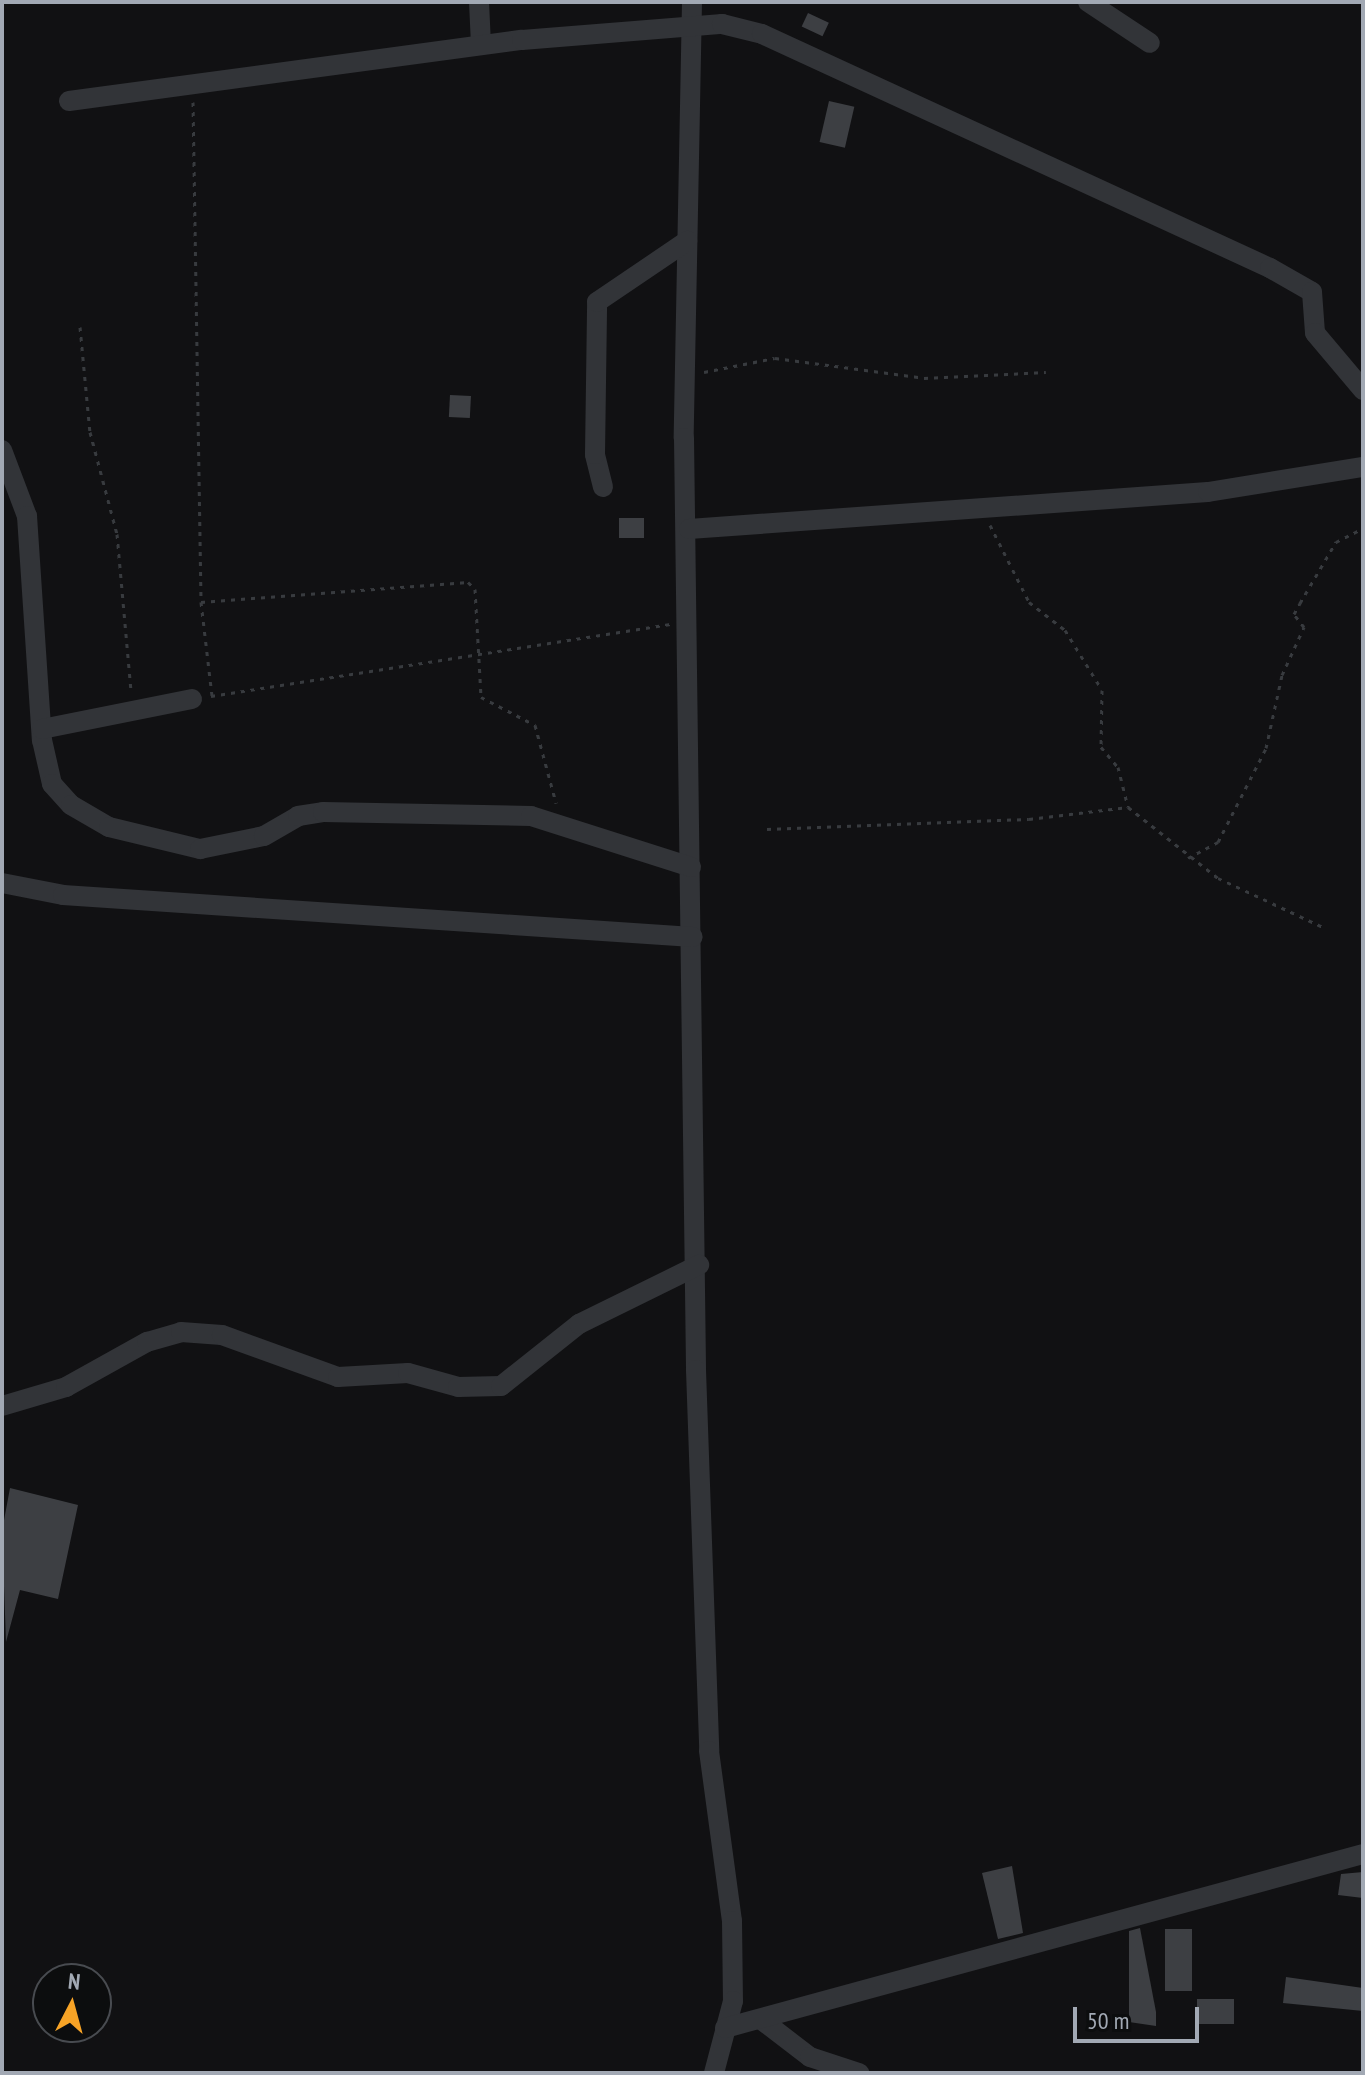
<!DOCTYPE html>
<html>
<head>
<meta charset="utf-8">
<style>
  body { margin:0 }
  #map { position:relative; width:1365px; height:2075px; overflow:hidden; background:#111113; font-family:"PT Sans Narrow",sans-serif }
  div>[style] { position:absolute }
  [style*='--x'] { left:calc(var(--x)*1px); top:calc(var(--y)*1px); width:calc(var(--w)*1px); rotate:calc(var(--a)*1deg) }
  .building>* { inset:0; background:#3d3f43; transform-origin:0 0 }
  .path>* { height:3px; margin-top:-1.5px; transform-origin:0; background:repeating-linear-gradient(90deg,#383b3f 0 4px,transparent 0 10px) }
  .street>* { height:20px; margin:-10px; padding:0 10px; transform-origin:10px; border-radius:10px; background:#323438 }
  span { translate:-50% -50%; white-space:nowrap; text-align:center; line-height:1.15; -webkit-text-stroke:7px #0c0d0e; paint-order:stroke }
  .frame { position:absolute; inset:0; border:4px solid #a2a9b4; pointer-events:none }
  .north { position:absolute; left:32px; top:1963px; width:80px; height:80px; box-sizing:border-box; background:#0c0d0e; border:2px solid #484b50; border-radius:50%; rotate:6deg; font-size:22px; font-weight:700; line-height:32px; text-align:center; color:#a2a9b4 }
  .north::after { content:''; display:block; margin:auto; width:28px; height:36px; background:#f7a326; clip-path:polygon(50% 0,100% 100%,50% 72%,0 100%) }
  .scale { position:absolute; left:1073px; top:2007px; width:126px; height:36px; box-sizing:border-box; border:4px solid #a2a9b4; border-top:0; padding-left:10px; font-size:24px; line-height:28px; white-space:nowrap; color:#a2a9b4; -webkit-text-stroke:6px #0c0d0e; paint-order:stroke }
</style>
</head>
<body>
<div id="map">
  <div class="building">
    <i style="left:808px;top:13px;width:23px;height:15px;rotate:25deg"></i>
    <i style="left:829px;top:101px;width:26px;height:42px;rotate:13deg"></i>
    <i style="left:450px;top:395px;width:21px;height:22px;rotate:3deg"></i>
    <i style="left:644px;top:518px;width:20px;height:25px;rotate:90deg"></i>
    <i style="clip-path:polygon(10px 1488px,78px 1505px,58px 1599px,20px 1590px,6px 1642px,2px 1531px)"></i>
    <i style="clip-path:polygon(1012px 1866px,1023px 1933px,998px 1939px,982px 1873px)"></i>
    <i style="clip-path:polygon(1363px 1872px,1363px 1898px,1338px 1895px,1341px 1874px)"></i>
    <i style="clip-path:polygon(1140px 1928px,1156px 2012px,1156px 2026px,1129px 2022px,1129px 1931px)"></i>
    <i style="left:1165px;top:1929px;width:27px;height:62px"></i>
    <i style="clip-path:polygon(1286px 1977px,1363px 1988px,1363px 2011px,1283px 2003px)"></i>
    <i style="left:1197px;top:1999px;width:37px;height:25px"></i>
  </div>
  <div class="path">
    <i style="--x:193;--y:102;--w:500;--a:89.08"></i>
    <i style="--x:201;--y:602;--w:268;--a:-4.3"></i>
    <i style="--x:468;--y:582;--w:10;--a:45"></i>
    <i style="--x:475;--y:589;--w:108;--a:86.8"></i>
    <i style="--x:481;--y:697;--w:61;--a:27.4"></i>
    <i style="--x:535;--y:725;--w:81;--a:74.9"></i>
    <i style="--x:80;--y:327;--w:105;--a:84.6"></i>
    <i style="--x:90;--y:432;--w:106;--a:75.2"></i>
    <i style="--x:117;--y:534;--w:158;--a:84.9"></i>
    <i style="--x:704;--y:372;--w:72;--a:-11.2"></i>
    <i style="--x:775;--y:358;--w:150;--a:7.6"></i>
    <i style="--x:924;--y:378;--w:122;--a:-2.8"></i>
    <i style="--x:990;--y:525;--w:86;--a:63.1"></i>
    <i style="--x:1029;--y:602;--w:46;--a:37.9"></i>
    <i style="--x:1065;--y:630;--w:70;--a:58.3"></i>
    <i style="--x:1102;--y:690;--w:57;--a:91"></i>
    <i style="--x:1101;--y:747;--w:26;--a:50"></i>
    <i style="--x:1118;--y:767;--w:41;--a:76"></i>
    <i style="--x:201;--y:602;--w:94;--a:83.3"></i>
    <i style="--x:211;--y:696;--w:465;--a:-8.9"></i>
    <i style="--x:767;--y:829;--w:262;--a:-2.2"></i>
    <i style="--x:1029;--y:819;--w:100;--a:-6.9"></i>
    <i style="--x:1128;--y:807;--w:115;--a:38.3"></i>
    <i style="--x:1218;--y:878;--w:116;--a:25"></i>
    <i style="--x:1188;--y:858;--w:34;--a:-28"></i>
    <i style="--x:1218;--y:842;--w:106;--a:-62.9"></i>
    <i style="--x:1266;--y:748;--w:75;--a:-77.6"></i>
    <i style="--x:1282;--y:675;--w:53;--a:-65.4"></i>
    <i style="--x:1304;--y:627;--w:16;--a:-128"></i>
    <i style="--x:1294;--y:614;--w:13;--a:-61"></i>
    <i style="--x:1300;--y:603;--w:71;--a:-59.5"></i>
    <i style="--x:1336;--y:542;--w:30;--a:-27"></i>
  </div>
  <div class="street">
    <i style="--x:479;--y:2;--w:43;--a:87.3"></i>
    <i style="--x:692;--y:2;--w:436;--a:91.1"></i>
    <i style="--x:684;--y:438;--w:932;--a:89.26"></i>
    <i style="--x:696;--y:1370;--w:381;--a:88"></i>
    <i style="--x:709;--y:1751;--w:172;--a:82.3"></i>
    <i style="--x:732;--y:1921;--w:80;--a:89.3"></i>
    <i style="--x:733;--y:2001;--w:74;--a:104.8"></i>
    <i style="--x:1088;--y:2;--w:74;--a:33.5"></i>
    <i style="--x:69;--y:101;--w:457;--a:-7.7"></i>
    <i style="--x:522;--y:40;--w:201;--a:-4.6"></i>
    <i style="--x:722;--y:24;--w:41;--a:14"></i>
    <i style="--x:762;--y:34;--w:559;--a:24.73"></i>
    <i style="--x:1270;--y:268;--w:48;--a:29.7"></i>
    <i style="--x:1312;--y:292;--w:41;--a:85.8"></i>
    <i style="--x:1315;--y:333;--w:75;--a:49.9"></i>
    <i style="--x:2;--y:450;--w:71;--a:69.3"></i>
    <i style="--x:27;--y:516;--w:225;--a:86.2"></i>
    <i style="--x:42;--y:740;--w:45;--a:77.2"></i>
    <i style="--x:52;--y:784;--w:28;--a:48"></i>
    <i style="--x:71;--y:805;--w:44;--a:30.1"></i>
    <i style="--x:109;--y:827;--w:94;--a:13.6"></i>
    <i style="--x:200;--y:849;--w:65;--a:-11.5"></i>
    <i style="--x:264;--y:836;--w:39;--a:-30"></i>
    <i style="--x:298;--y:816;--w:25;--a:-9"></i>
    <i style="--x:323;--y:812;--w:208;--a:1.1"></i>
    <i style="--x:531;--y:816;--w:168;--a:17.7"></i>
    <i style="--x:603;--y:487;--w:34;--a:-104"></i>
    <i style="--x:595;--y:454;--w:152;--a:-89.2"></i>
    <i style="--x:597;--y:302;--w:109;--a:-34.1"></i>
    <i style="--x:689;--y:529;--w:520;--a:-4.08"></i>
    <i style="--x:1208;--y:492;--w:157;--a:-9.2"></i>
    <i style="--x:42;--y:729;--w:153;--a:-11.3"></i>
    <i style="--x:2;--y:883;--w:62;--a:11.1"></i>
    <i style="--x:63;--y:895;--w:631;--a:3.81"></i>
    <i style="--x:2;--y:1406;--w:67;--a:-16.5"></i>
    <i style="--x:66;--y:1387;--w:93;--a:-29.1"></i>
    <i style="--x:147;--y:1342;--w:35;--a:-16"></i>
    <i style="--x:181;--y:1332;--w:41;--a:4.2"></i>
    <i style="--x:222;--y:1335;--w:123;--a:19.9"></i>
    <i style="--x:338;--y:1377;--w:70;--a:-3.3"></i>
    <i style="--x:408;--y:1373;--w:52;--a:15.6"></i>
    <i style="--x:458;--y:1387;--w:43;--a:-1.3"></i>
    <i style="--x:501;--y:1386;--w:100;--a:-38.5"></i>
    <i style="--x:579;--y:1324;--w:134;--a:-26.2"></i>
    <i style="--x:763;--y:2021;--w:59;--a:37.5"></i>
    <i style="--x:810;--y:2057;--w:52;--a:18.1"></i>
    <i style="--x:725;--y:2028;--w:661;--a:-15.26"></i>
  </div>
  <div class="frame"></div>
  <div class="north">N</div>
  <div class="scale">50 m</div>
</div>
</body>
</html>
